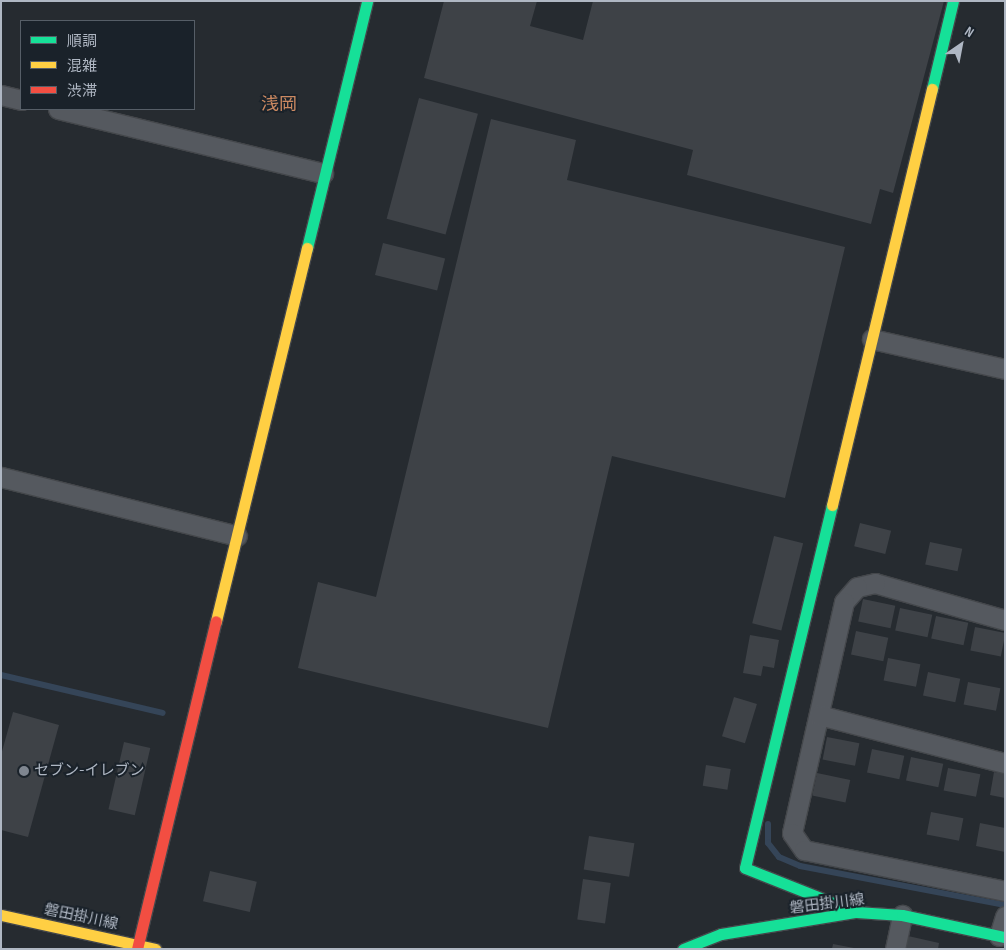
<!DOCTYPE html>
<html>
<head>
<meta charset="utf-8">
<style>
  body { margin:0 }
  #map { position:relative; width:1006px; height:950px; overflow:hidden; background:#262b30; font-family:"Sofia Sans Condensed","Noto Sans JP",sans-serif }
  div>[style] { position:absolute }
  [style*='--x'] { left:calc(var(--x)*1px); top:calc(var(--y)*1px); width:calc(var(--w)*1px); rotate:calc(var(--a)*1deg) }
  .stream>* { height:6px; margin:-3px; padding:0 3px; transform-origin:3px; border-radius:3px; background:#354558 }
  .building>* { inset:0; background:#3e4247; transform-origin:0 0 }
  .roads { filter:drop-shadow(1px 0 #44474b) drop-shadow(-1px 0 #44474b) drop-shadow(0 1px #44474b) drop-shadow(0 -1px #44474b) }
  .street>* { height:19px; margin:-9.5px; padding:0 9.5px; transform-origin:9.5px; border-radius:9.5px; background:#55595f }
  .fast>* { height:11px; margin:-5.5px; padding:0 5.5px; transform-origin:5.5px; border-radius:5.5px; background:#16e098 }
  .slow>* { height:11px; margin:-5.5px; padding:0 5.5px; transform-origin:5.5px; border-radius:5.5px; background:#ffcf43 }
  .jam>* { height:11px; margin:-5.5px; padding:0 5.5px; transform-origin:5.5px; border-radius:5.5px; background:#f24e42 }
  .dots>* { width:14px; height:14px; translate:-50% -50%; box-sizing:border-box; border:2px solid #1a222a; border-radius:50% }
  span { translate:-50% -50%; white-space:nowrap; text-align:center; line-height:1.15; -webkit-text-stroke:4px #1a222a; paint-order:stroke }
  .poi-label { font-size:15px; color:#afb7c3 }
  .left { translate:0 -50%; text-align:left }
  .street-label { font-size:15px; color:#afb7c3 }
  .quarter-label { font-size:18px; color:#cb8961 }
  .frame { position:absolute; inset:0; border:2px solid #afb7c3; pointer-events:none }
  .legend { position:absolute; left:20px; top:20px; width:175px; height:90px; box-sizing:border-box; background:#1a222a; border:1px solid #565e67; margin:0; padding:6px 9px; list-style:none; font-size:15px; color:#afb7c3 }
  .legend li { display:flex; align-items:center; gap:10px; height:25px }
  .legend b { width:25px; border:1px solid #565e67 }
  .north { position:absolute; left:936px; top:20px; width:50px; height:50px; -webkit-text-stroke:4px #1a222a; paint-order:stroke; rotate:33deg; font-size:14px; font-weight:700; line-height:20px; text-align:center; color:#afb7c3 }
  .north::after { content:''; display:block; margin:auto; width:18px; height:22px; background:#afb7c3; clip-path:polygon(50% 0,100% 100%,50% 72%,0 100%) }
</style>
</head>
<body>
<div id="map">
  <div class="stream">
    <i style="--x:1;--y:675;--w:166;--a:13.2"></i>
    <i style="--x:768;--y:824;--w:19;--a:90"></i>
    <i style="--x:768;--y:843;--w:18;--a:52"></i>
    <i style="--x:779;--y:857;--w:23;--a:23"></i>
    <i style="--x:800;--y:866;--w:209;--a:10.8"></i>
  </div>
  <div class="building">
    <i style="clip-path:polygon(444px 1px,537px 1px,530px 26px,583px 40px,593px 1px,944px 1px,893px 193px,880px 189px,871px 224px,687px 175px,693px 150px,424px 78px)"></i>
    <i style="left:419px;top:98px;width:61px;height:125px;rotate:15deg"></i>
    <i style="clip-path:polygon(491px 119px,576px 140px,567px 180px,845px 247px,785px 498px,612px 456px,548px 728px,298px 668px,318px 582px,376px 597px)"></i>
    <i style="left:383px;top:243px;width:64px;height:33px;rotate:14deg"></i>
    <i style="left:860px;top:523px;width:32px;height:24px;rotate:14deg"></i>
    <i style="left:774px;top:536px;width:30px;height:90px;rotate:14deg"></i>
    <i style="left:930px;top:542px;width:33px;height:23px;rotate:12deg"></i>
    <i style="left:863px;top:599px;width:33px;height:23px;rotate:12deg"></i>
    <i style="left:900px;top:608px;width:33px;height:23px;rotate:12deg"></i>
    <i style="left:936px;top:616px;width:33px;height:23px;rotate:12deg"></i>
    <i style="left:975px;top:627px;width:31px;height:24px;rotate:11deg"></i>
    <i style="left:856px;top:631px;width:33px;height:24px;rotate:12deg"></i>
    <i style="clip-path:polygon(750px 635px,779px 640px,774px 668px,763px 666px,761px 676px,743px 673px)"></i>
    <i style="left:888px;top:658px;width:33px;height:23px;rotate:11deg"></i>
    <i style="left:928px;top:672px;width:33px;height:24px;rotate:12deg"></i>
    <i style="left:968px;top:682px;width:33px;height:23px;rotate:11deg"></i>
    <i style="left:734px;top:697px;width:24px;height:41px;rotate:17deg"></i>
    <i style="clip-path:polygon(13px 712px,59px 725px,28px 837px,1px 830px,1px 755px)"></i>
    <i style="left:827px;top:737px;width:33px;height:23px;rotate:11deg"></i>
    <i style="left:124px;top:742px;width:27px;height:69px;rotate:13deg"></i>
    <i style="left:872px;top:749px;width:33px;height:24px;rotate:12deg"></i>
    <i style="left:911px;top:757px;width:33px;height:24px;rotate:12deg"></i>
    <i style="left:706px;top:765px;width:25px;height:21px;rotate:9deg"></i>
    <i style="left:948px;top:768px;width:33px;height:23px;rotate:11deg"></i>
    <i style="clip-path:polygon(994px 772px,1005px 774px,1005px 798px,990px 795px)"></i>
    <i style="left:817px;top:773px;width:34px;height:23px;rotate:12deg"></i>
    <i style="left:931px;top:812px;width:33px;height:23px;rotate:11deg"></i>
    <i style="clip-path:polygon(980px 823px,1005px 828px,1005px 852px,976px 846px)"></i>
    <i style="left:589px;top:836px;width:46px;height:34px;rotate:9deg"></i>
    <i style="left:210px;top:871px;width:48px;height:31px;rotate:13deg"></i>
    <i style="left:583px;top:879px;width:28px;height:41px;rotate:8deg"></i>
    <i style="clip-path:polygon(908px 936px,939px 943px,938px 949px,905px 949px)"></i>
    <i style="clip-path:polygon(833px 944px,854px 948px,854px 949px,832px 949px)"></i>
  </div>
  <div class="roads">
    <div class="street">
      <i style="--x:1;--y:95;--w:21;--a:14"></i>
      <i style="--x:58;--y:109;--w:273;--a:13.6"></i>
      <i style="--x:872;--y:339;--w:136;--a:12.7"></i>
      <i style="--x:1;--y:477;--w:243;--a:14"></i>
      <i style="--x:1005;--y:620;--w:135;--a:-164.1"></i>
      <i style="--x:875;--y:583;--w:18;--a:167"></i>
      <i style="--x:857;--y:587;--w:20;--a:131"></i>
      <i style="--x:844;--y:602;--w:237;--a:102.7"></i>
      <i style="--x:792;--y:833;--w:21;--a:55"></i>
      <i style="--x:804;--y:850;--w:205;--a:11.5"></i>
      <i style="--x:819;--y:715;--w:192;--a:14.5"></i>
      <i style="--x:999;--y:936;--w:21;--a:-73"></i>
      <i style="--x:895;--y:949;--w:35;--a:-78"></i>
    </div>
    <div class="fast">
      <i style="--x:932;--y:89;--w:90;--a:-76.6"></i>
      <i style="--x:307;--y:248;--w:254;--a:-76.3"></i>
      <i style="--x:832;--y:505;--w:373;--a:103.5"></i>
      <i style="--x:745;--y:868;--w:119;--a:21.6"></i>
      <i style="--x:683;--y:949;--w:41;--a:-21.5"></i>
      <i style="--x:721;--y:934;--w:137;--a:-9.3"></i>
      <i style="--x:856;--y:912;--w:46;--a:3.7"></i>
      <i style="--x:902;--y:915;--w:105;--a:12.1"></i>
    </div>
    <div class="slow">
      <i style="--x:832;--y:505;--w:428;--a:-76.5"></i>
      <i style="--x:216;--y:621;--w:384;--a:-76.3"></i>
      <i style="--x:1;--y:915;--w:158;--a:12.4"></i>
    </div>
    <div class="jam">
      <i style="--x:137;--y:949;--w:337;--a:-76.5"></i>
    </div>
  </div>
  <div class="dots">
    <i style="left:24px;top:771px;background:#7f8690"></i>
  </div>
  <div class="poi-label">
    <span class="left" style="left:34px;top:771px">セブン-イレブン</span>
  </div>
  <div class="street-label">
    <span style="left:827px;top:904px;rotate:-7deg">磐田掛川線</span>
    <span style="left:81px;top:917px;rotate:12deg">磐田掛川線</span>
  </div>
  <div class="quarter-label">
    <span style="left:279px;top:105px">浅岡</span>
  </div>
  <div class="frame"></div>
  <ul class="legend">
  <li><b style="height:6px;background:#16e098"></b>順調</li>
  <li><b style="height:6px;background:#ffcf43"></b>混雑</li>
  <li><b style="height:6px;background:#f24e42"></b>渋滞</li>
  </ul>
  <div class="north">N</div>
</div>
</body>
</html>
